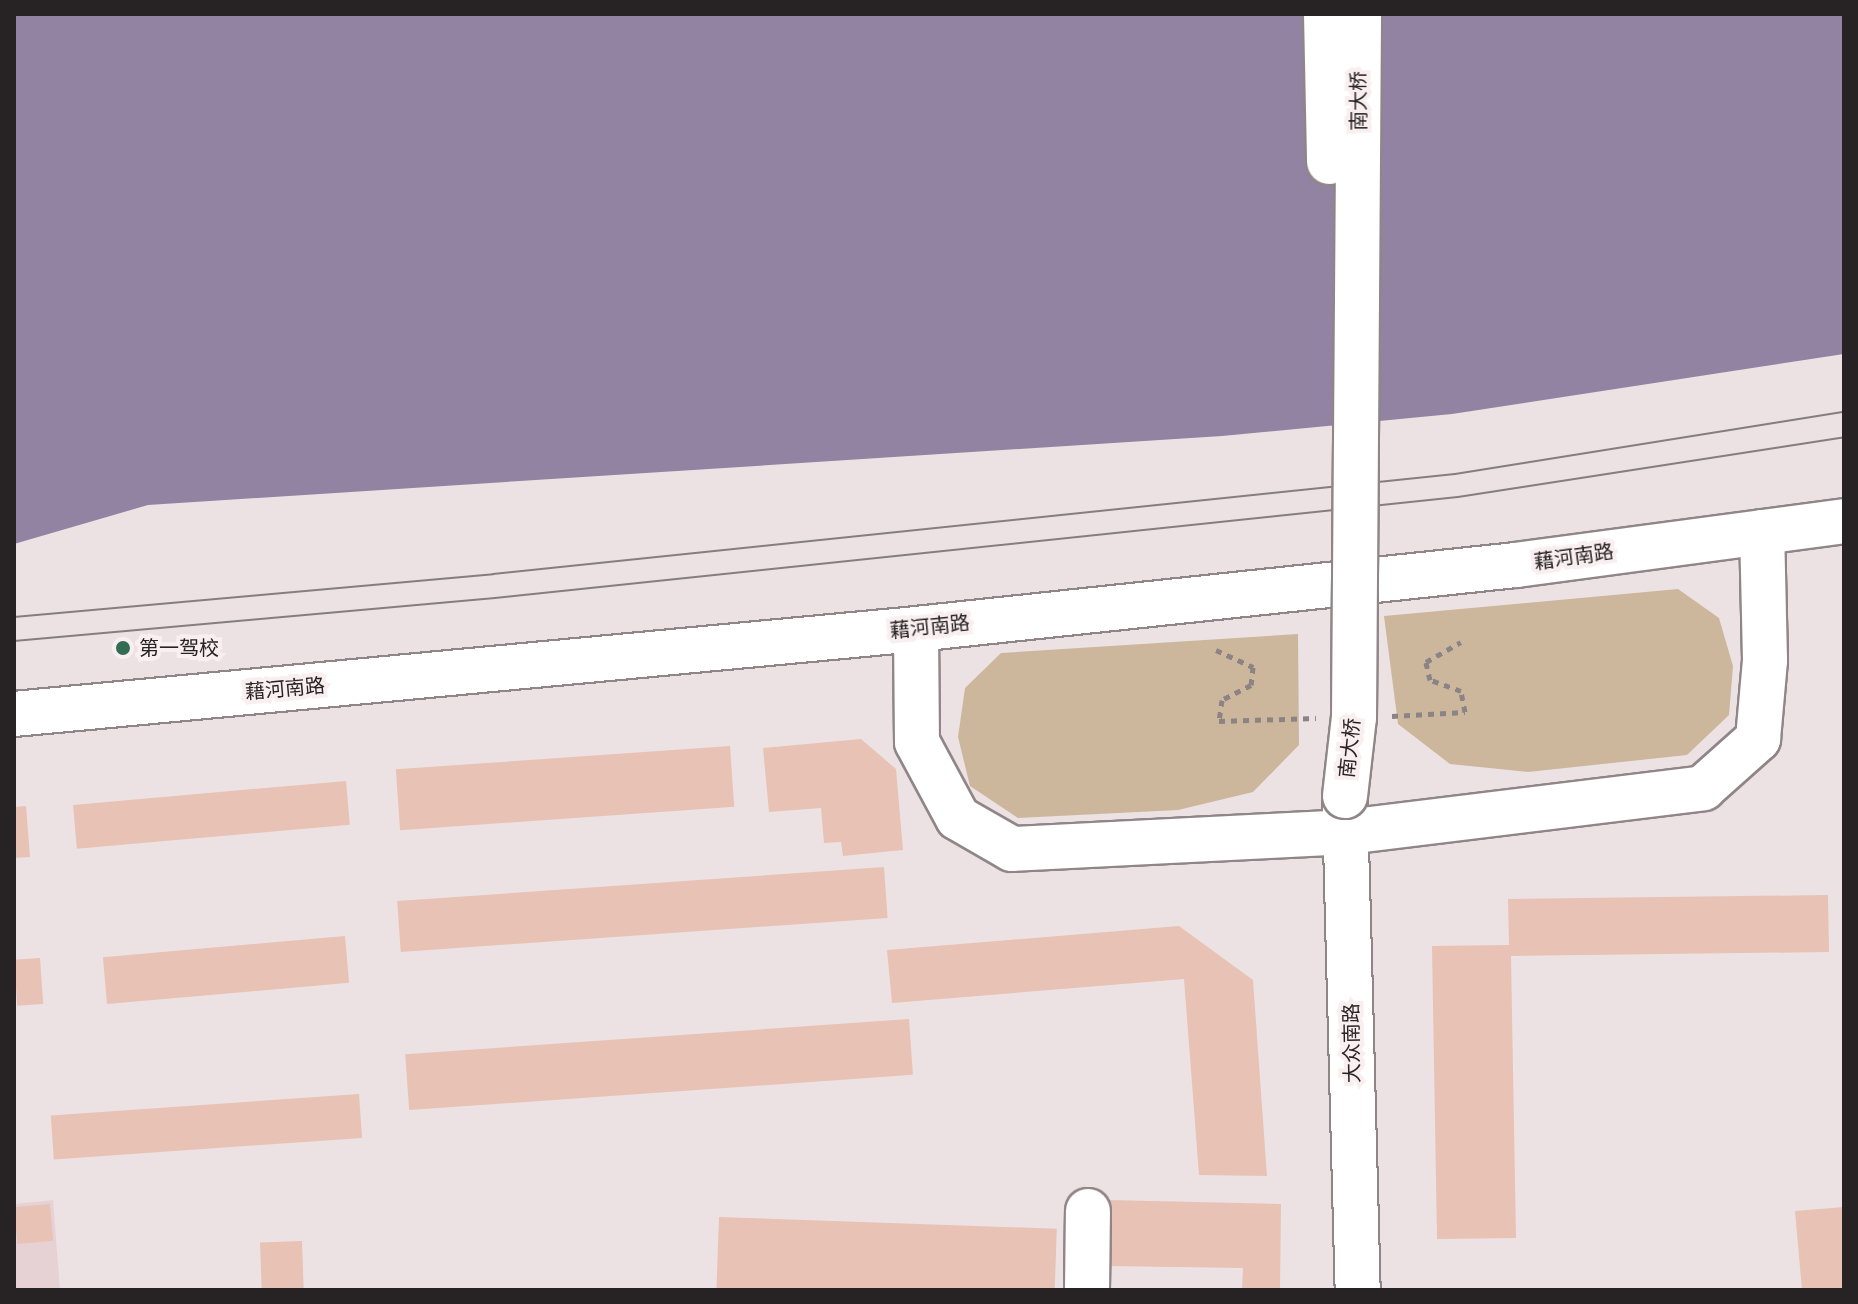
<!DOCTYPE html>
<html>
<head>
<meta charset="utf-8">
<style>
  body { margin:0 }
  #map { position:relative; width:1858px; height:1304px; overflow:hidden; background:#ede2e3; font-family:"Source Serif 4","Noto Sans SC",serif }
  div>[style] { position:absolute }
  [style*='--x'] { left:calc(var(--x)*1px); top:calc(var(--y)*1px); width:calc(var(--w)*1px); rotate:calc(var(--a)*1deg) }
  .built>* { inset:0; background:#e6d2d5 }
  .green>* { inset:0; background:#ccb69c }
  .water>* { inset:0; background:#9283a2 }
  .building>* { inset:0; background:#e8c2b5; transform-origin:0 0 }
  .path>* { height:5px; margin-top:-2.5px; transform-origin:0; background:repeating-linear-gradient(90deg,#8b8384 0 6px,transparent 0 12px) }
  .roads { filter:drop-shadow(2px 0 #908688) drop-shadow(-2px 0 #908688) drop-shadow(0 2px #908688) drop-shadow(0 -2px #908688) }
  .minor>* { height:44px; margin:-22px; padding:0 22px; transform-origin:22px; border-radius:22px; background:#fff }
  .major>* { height:44px; margin:-22px; padding:0 22px; transform-origin:22px; border-radius:22px; background:#fff }
  .tram>* { height:2px; margin:-1px; padding:0 1px; transform-origin:1px; border-radius:1px; background:#857e7f }
  .bridges { filter:drop-shadow(2px 0 #908688) drop-shadow(-2px 0 #908688) drop-shadow(0 2px #908688) drop-shadow(0 -2px #908688) }
  .major-bridge>* { height:44px; margin:-22px; padding:0 22px; transform-origin:22px; border-radius:22px; background:#fff }
  .dots>* { width:22px; height:22px; translate:-50% -50%; box-sizing:border-box; border:4px solid #faeff0; border-radius:50% }
  span { translate:-50% -50%; white-space:nowrap; text-align:center; line-height:1.15; -webkit-text-stroke:8px #faeff0; paint-order:stroke }
  .street-label { font-size:20px; color:#272324 }
  .poi-label { font-size:20px; color:#272324 }
  .left { translate:0 -50%; text-align:left }
  .frame { position:absolute; inset:0; border:16px solid #272324; pointer-events:none }
</style>
</head>
<body>
<div id="map">
  <div class="built">
    <i style="clip-path:polygon(53px 1200px,60px 1290px,14px 1290px,14px 1204px)"></i>
  </div>
  <div class="green">
    <i style="clip-path:polygon(1678px 589px,1719px 618px,1733px 666px,1729px 715px,1687px 755px,1528px 772px,1450px 764px,1398px 724px,1384px 616px)"></i>
    <i style="clip-path:polygon(1298px 634px,1299px 745px,1253px 792px,1178px 810px,1018px 818px,970px 786px,958px 737px,965px 688px,1001px 653px)"></i>
  </div>
  <div class="water">
    <i style="clip-path:polygon(14px 14px,1844px 14px,1844px 354px,1452px 414px,1222px 436px,148px 505px,14px 544px)"></i>
  </div>
  <div class="building">
    <i style="clip-path:polygon(861px 739px,896px 769px,903px 850px,843px 856px,841px 842px,824px 843px,821px 808px,769px 812px,763px 748px)"></i>
    <i style="left:730px;top:746px;width:61px;height:335px;rotate:86deg"></i>
    <i style="left:346px;top:781px;width:44px;height:274px;rotate:85deg"></i>
    <i style="clip-path:polygon(26px 806px,30px 857px,14px 858px,14px 807px)"></i>
    <i style="left:884px;top:867px;width:51px;height:488px;rotate:86deg"></i>
    <i style="clip-path:polygon(1828px 895px,1829px 952px,1511px 956px,1516px 1238px,1437px 1239px,1432px 946px,1509px 945px,1508px 899px)"></i>
    <i style="clip-path:polygon(1179px 926px,1253px 980px,1267px 1176px,1199px 1175px,1184px 979px,892px 1003px,887px 950px)"></i>
    <i style="left:345px;top:936px;width:47px;height:243px;rotate:85deg"></i>
    <i style="left:40px;top:958px;width:46px;height:26px;rotate:86deg"></i>
    <i style="left:909px;top:1019px;width:56px;height:505px;rotate:86deg"></i>
    <i style="left:359px;top:1094px;width:44px;height:309px;rotate:86deg"></i>
    <i style="clip-path:polygon(1108px 1200px,1281px 1204px,1280px 1290px,1242px 1290px,1243px 1268px,1108px 1266px)"></i>
    <i style="left:50px;top:1204px;width:37px;height:36px;rotate:85deg"></i>
    <i style="clip-path:polygon(1844px 1207px,1844px 1290px,1802px 1290px,1795px 1211px)"></i>
    <i style="left:719px;top:1217px;width:338px;height:73px;rotate:2deg"></i>
    <i style="left:302px;top:1241px;width:49px;height:42px;rotate:88deg"></i>
  </div>
  <div class="path">
    <i style="--x:1216;--y:650;--w:41;--a:24.7"></i>
    <i style="--x:1253;--y:667;--w:18;--a:96"></i>
    <i style="--x:1251;--y:685;--w:33;--a:153"></i>
    <i style="--x:1222;--y:700;--w:21;--a:98"></i>
    <i style="--x:1219;--y:721;--w:97;--a:-1.8"></i>
    <i style="--x:1392;--y:716;--w:73;--a:-3.1"></i>
    <i style="--x:1465;--y:712;--w:21;--a:-101"></i>
    <i style="--x:1461;--y:691;--w:33;--a:-160"></i>
    <i style="--x:1430;--y:680;--w:18;--a:-103"></i>
    <i style="--x:1426;--y:662;--w:40;--a:-29.7"></i>
  </div>
  <div class="roads">
    <div class="minor">
      <i style="--x:1087;--y:1290;--w:79;--a:-89.3"></i>
    </div>
    <div class="major">
      <i style="--x:916;--y:629;--w:113;--a:89.5"></i>
      <i style="--x:917;--y:742;--w:86;--a:61.7"></i>
      <i style="--x:958;--y:818;--w:62;--a:29.9"></i>
      <i style="--x:1012;--y:849;--w:335;--a:-2.9"></i>
      <i style="--x:1347;--y:832;--w:359;--a:-7"></i>
      <i style="--x:1703;--y:788;--w:74;--a:-41.7"></i>
      <i style="--x:1758;--y:739;--w:79;--a:-84.9"></i>
      <i style="--x:1765;--y:660;--w:128;--a:-91.3"></i>
      <i style="--x:14;--y:714;--w:906;--a:-5.38"></i>
      <i style="--x:916;--y:629;--w:603;--a:-6.09"></i>
      <i style="--x:1516;--y:565;--w:331;--a:-7.6"></i>
      <i style="--x:1345;--y:805;--w:485;--a:88.5"></i>
    </div>
  </div>
  <div class="tram">
    <i style="--x:14;--y:617;--w:481;--a:-5.1"></i>
    <i style="--x:493;--y:574;--w:967;--a:-5.93"></i>
    <i style="--x:1455;--y:474;--w:394;--a:-9.1"></i>
    <i style="--x:14;--y:641;--w:483;--a:-5.1"></i>
    <i style="--x:495;--y:598;--w:968;--a:-5.99"></i>
    <i style="--x:1458;--y:497;--w:391;--a:-8.8"></i>
  </div>
  <div class="bridges">
    <div class="major-bridge">
      <i style="--x:1326;--y:14;--w:148;--a:88.8"></i>
      <i style="--x:1345;--y:796;--w:80;--a:-83.5"></i>
      <i style="--x:1354;--y:717;--w:703;--a:-89.59"></i>
    </div>
  </div>
  <div class="dots">
    <i style="left:123px;top:648px;background:#336b53"></i>
  </div>
  <div class="street-label">
    <span style="left:1359px;top:101px;rotate:-90deg">南大桥</span>
    <span style="left:1574px;top:557px;rotate:-8deg">藉河南路</span>
    <span style="left:930px;top:627px;rotate:-6deg">藉河南路</span>
    <span style="left:285px;top:689px;rotate:-5deg">藉河南路</span>
    <span style="left:1350px;top:748px;rotate:-84deg">南大桥</span>
    <span style="left:1352px;top:1043px;rotate:-91deg">大众南路</span>
  </div>
  <div class="poi-label">
    <span class="left" style="left:139px;top:648px">第一驾校</span>
  </div>
  <div class="frame"></div>
</div>
</body>
</html>
